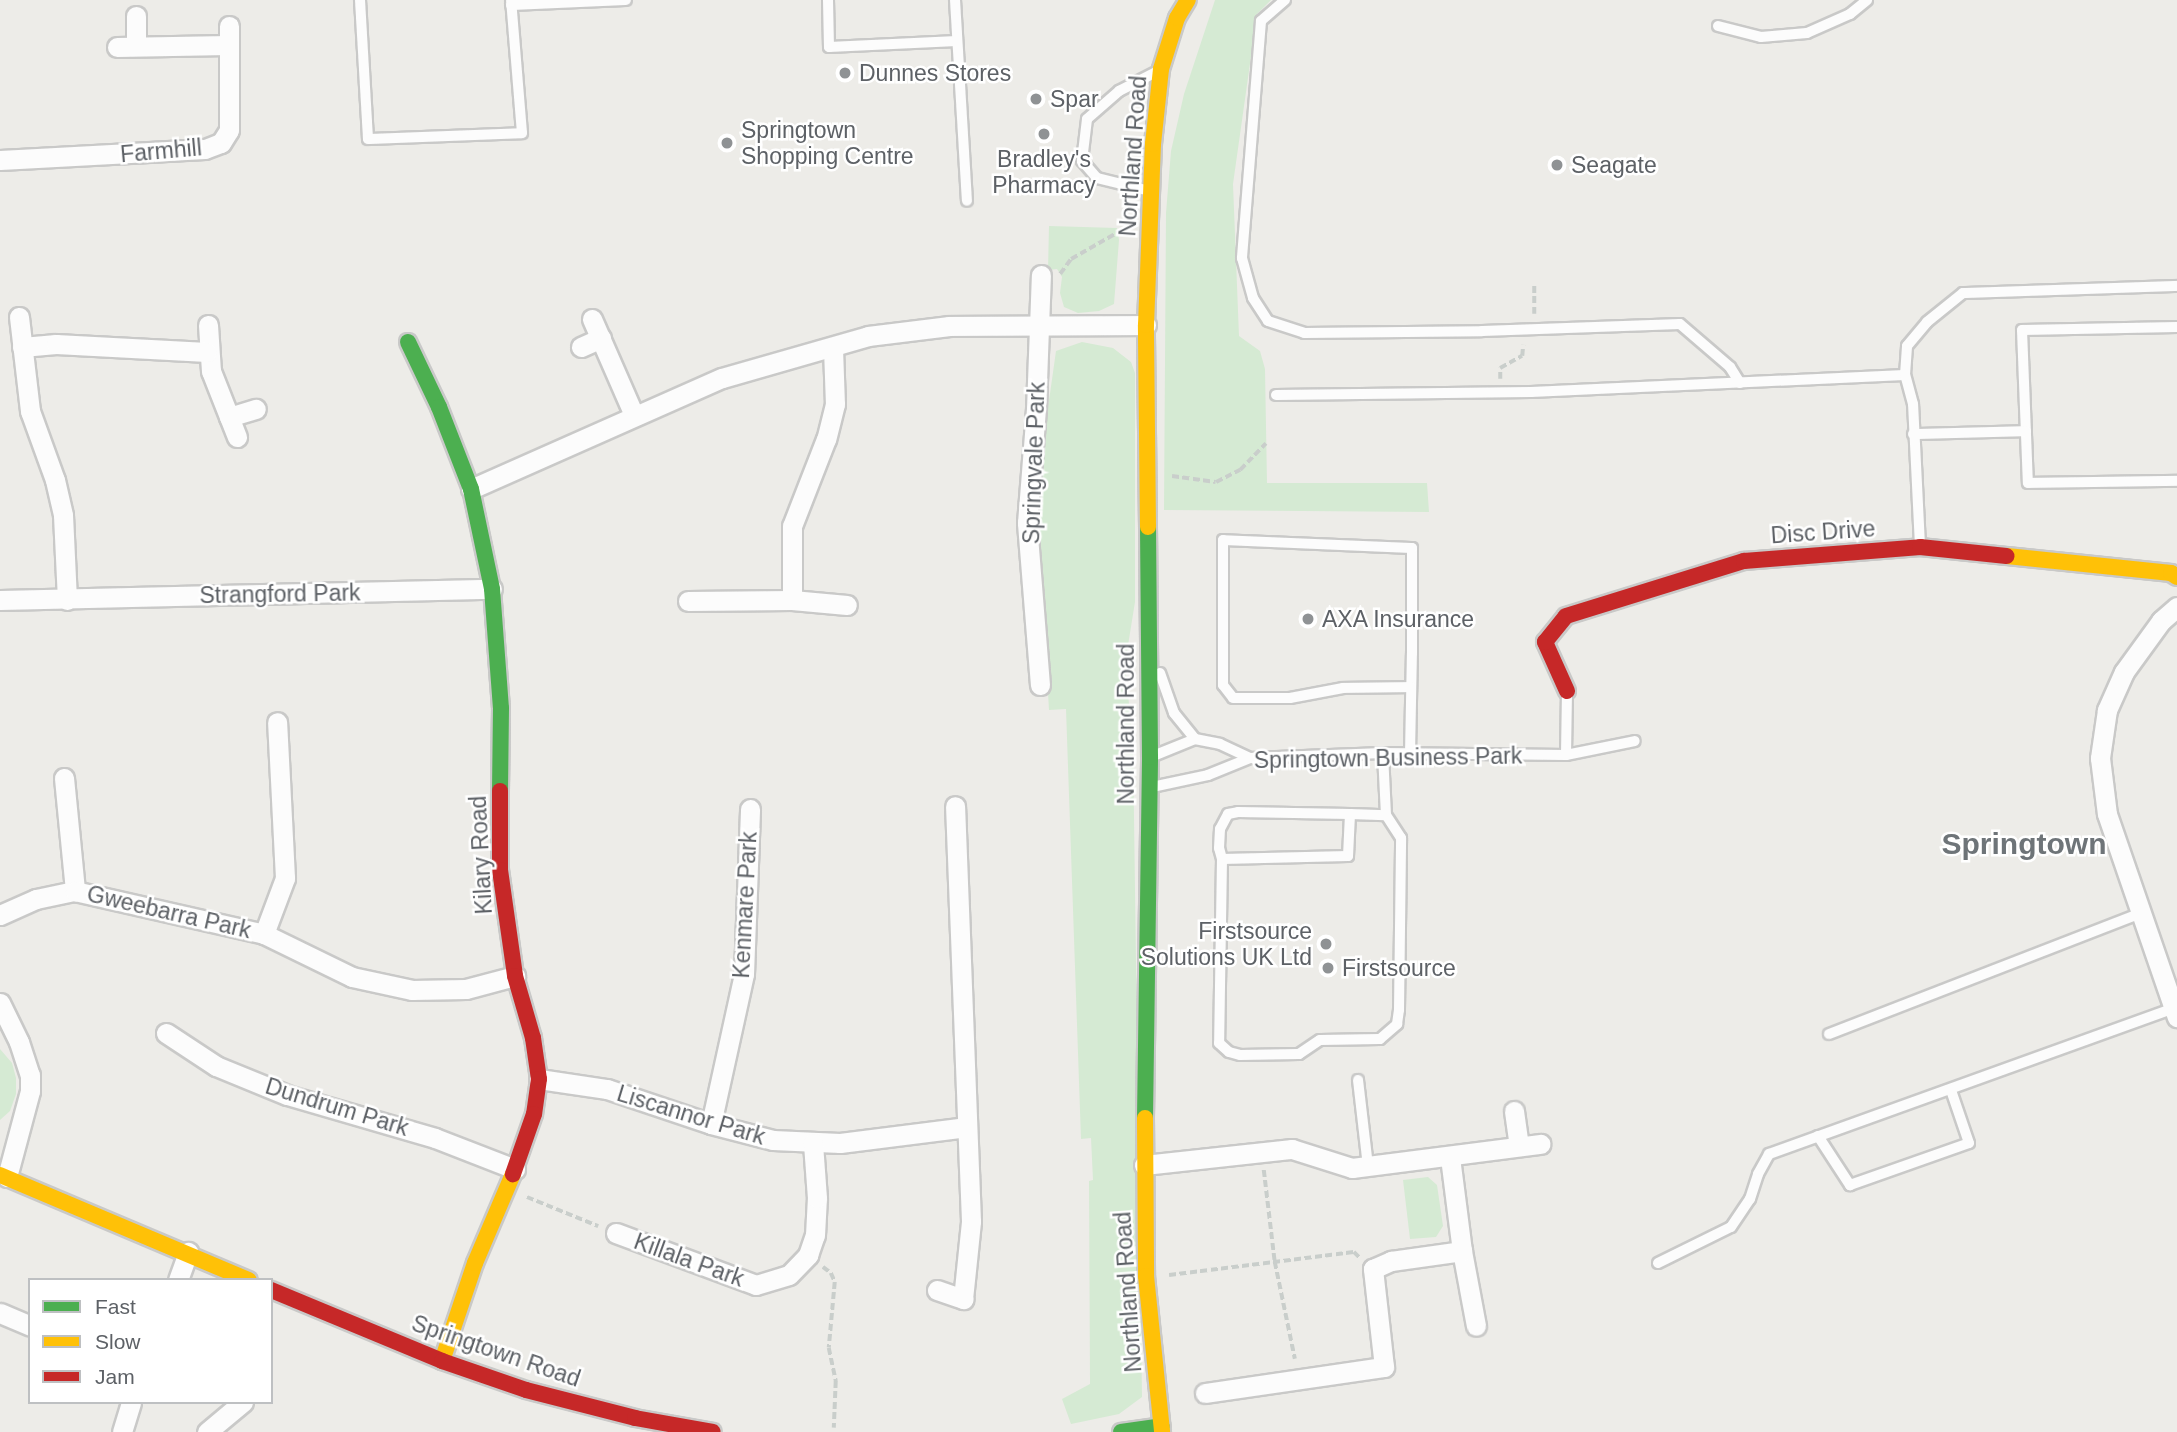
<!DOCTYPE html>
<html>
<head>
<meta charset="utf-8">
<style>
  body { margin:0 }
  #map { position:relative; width:2177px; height:1432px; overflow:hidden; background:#edece8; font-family:Arial,sans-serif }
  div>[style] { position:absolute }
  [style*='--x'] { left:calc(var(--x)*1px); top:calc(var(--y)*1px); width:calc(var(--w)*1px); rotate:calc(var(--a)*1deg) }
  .green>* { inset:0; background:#d5ead3 }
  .path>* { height:3.5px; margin-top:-1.75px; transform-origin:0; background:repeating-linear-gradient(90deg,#c9cecb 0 7px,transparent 0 10.5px) }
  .roads { filter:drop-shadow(2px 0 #c9c9c8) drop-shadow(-2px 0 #c9c9c8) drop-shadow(0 2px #c9c9c8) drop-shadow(0 -2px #c9c9c8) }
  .lane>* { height:10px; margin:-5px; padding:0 5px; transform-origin:5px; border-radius:5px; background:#fcfcfc }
  .street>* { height:19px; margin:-9.5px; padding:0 9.5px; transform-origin:9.5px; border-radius:9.5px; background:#fcfcfc }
  .fast>* { height:16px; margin:-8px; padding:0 8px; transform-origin:8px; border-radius:8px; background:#4caf50 }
  .slow>* { height:16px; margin:-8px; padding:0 8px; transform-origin:8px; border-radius:8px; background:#ffc107 }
  .jam>* { height:16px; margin:-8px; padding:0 8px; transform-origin:8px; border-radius:8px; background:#c62828 }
  .dots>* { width:19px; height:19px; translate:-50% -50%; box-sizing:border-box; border:4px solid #fff; border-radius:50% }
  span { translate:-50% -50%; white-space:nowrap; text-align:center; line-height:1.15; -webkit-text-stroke:5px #fff; paint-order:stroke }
  .poi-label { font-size:23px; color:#5d6166 }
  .left { translate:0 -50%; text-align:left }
  .right { translate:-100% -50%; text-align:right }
  .street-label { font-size:23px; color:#5d6166 }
  .district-label { font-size:30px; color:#6e7478; font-weight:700 }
  .legend { position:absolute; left:28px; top:1278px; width:245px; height:126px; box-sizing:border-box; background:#fff; border:2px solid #bec0c2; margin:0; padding:9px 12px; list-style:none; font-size:21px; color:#5d6166 }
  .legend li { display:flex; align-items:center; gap:14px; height:35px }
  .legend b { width:35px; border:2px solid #bec0c2 }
</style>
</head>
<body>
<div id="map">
  <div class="green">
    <i style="clip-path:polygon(1215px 0,1271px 0,1257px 14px,1233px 184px,1239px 336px,1260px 351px,1265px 369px,1267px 483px,1427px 483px,1429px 512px,1164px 510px,1166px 213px,1171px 151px,1184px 94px)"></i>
    <i style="clip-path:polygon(1049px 226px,1117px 228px,1119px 240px,1114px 304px,1099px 311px,1078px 313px,1064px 307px,1060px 293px,1062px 277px,1057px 269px,1048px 270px)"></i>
    <i style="clip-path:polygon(1082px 342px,1113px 348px,1131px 362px,1135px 373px,1135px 602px,1125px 664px,1133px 744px,1142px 1397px,1119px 1414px,1071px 1424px,1062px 1399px,1090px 1384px,1089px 1181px,1093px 1180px,1091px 1138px,1081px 1139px,1066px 709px,1049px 710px,1038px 521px,1044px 436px,1056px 351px)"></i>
    <i style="clip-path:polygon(0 1049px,12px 1063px,16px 1078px,16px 1094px,10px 1111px,0 1120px)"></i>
    <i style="clip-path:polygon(1428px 1177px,1437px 1185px,1443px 1226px,1436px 1237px,1410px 1239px,1403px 1180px)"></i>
  </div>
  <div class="path">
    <i style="--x:1060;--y:274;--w:19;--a:-54"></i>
    <i style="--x:1071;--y:259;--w:64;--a:-29.7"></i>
    <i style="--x:1534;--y:314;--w:29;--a:-90"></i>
    <i style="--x:1500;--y:379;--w:11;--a:-90"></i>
    <i style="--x:1500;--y:368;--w:25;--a:-29"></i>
    <i style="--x:1522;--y:356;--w:11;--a:-85"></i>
    <i style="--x:1172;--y:476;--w:44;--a:7.8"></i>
    <i style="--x:1216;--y:482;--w:27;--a:-27"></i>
    <i style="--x:1240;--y:470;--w:37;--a:-46"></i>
    <i style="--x:1264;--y:1170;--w:93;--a:83.2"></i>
    <i style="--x:1275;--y:1262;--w:99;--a:78.3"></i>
    <i style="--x:527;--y:1197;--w:77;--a:22.2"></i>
    <i style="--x:823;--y:1267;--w:10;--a:37"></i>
    <i style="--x:831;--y:1273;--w:10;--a:66"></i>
    <i style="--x:835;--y:1282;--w:66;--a:95.2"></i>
    <i style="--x:829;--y:1348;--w:34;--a:78"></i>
    <i style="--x:836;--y:1381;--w:47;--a:92.4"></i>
    <i style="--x:1169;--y:1275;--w:186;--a:-7.1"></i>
    <i style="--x:1354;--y:1252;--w:8;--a:45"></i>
  </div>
  <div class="roads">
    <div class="lane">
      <i style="--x:360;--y:0;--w:139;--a:86.7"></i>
      <i style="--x:368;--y:139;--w:154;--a:-2.2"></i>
      <i style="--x:522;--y:133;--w:133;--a:-94.7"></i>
      <i style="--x:828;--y:0;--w:47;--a:88.8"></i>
      <i style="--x:829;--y:47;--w:128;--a:-2.7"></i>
      <i style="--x:955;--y:0;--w:201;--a:86.6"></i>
      <i style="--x:1285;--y:0;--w:32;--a:139"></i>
      <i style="--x:1261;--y:21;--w:238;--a:94.6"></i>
      <i style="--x:1242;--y:258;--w:41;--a:74.6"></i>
      <i style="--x:1253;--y:298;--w:27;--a:57"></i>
      <i style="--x:1268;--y:321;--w:38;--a:18"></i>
      <i style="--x:1304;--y:333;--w:178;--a:-0.6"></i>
      <i style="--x:1482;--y:331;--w:198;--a:-2"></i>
      <i style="--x:1680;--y:324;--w:66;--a:40.7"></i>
      <i style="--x:1730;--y:367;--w:19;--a:58"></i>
      <i style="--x:511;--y:5;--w:115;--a:-2.5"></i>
      <i style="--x:1718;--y:26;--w:44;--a:14.3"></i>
      <i style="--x:1761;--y:37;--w:46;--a:-5"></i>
      <i style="--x:1807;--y:33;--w:47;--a:-23.8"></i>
      <i style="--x:1850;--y:14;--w:22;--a:-39"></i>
      <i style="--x:1150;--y:191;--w:55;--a:-166.2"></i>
      <i style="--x:1097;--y:178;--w:23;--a:-131"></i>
      <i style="--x:1082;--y:161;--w:42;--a:-83.2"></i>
      <i style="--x:1087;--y:119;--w:43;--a:-41.2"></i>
      <i style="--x:1119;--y:91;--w:44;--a:-27.1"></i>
      <i style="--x:2177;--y:327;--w:155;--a:178.9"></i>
      <i style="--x:2022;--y:330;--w:153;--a:87.8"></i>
      <i style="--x:2028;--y:483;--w:149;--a:-0.8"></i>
      <i style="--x:1276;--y:395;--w:255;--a:-0.7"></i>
      <i style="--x:1531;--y:392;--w:374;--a:-2.6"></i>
      <i style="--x:1913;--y:434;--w:113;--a:-1.5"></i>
      <i style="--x:1920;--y:546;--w:142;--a:-92.8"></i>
      <i style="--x:1913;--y:404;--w:30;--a:-105"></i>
      <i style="--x:1905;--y:375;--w:29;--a:-86"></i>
      <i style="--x:1907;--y:346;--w:31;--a:-50"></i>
      <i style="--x:1927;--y:322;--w:46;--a:-38.9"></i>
      <i style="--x:1963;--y:293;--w:214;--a:-1.9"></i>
      <i style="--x:1160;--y:673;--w:42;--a:70.7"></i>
      <i style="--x:1174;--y:713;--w:33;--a:51"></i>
      <i style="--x:1410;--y:754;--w:101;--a:-88.9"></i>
      <i style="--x:1412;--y:653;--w:105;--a:-90"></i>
      <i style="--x:1412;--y:548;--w:189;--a:-177.6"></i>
      <i style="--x:1223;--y:540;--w:145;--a:90"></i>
      <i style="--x:1223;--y:685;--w:16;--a:52"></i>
      <i style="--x:1233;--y:698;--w:57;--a:0"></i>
      <i style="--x:1290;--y:698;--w:54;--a:-10.7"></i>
      <i style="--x:1343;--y:688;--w:68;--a:-0.8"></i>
      <i style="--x:1566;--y:755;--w:70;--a:-11.5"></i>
      <i style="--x:1153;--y:756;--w:45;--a:-22"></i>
      <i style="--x:1195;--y:739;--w:25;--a:11"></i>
      <i style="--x:1220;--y:744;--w:33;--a:25"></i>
      <i style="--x:1152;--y:787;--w:57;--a:-12.1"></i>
      <i style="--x:1208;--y:775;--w:45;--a:-22"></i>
      <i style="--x:1250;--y:758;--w:133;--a:-2.2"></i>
      <i style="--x:1383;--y:753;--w:183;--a:0.6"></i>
      <i style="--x:1566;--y:755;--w:64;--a:-89.1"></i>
      <i style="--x:1350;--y:814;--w:42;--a:92.7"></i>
      <i style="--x:1348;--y:856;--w:126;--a:178.6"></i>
      <i style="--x:1222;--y:859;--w:11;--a:-105"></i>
      <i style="--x:1219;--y:848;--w:19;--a:-87"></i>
      <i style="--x:1220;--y:829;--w:17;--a:-62"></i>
      <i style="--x:1228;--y:814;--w:10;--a:-11"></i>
      <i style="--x:1238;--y:812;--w:112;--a:1"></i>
      <i style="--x:1350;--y:814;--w:36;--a:2"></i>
      <i style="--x:1386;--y:815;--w:62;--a:-92.8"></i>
      <i style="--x:1222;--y:859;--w:184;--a:90.9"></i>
      <i style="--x:1219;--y:1043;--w:13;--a:42"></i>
      <i style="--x:1229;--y:1052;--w:11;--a:15"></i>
      <i style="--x:1240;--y:1055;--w:59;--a:-1"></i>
      <i style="--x:1299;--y:1054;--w:25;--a:-34"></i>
      <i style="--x:1320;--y:1040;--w:60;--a:-1"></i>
      <i style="--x:1380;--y:1039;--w:23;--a:-41"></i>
      <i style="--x:1397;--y:1024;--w:14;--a:-82"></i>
      <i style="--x:1399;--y:1010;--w:172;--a:-89.3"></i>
      <i style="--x:1401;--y:838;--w:27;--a:-123"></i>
      <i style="--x:1829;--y:1034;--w:335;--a:-21.2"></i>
      <i style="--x:1358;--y:1080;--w:87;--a:83.4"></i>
      <i style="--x:1818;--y:1136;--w:59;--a:56.9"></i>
      <i style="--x:1850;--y:1185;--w:126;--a:-19.4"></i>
      <i style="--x:1969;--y:1143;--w:56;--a:-108.8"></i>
      <i style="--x:1658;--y:1263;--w:81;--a:-26.3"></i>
      <i style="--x:1731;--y:1227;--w:34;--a:-56"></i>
      <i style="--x:1750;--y:1199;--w:26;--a:-72"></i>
      <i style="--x:1758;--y:1174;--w:23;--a:-61"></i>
      <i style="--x:1769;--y:1154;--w:431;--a:-19.8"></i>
    </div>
    <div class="street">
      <i style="--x:136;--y:16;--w:30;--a:90"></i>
      <i style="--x:117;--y:47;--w:111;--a:-1"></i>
      <i style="--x:0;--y:160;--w:205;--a:-3.1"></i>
      <i style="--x:205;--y:149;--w:17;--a:-21"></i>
      <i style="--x:221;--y:143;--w:15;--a:-58"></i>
      <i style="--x:229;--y:130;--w:104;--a:-90"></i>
      <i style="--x:19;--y:317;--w:95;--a:83.3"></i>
      <i style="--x:30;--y:411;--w:73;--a:70.1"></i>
      <i style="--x:55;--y:480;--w:36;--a:77"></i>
      <i style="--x:63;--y:515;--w:85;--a:87.3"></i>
      <i style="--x:592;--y:319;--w:105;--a:66.4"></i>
      <i style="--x:208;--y:325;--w:46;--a:86.3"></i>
      <i style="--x:211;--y:371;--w:71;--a:68.5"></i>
      <i style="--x:22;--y:347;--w:34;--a:-5"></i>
      <i style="--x:56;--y:344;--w:151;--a:3"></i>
      <i style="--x:581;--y:347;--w:22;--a:-24"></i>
      <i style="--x:833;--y:348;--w:56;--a:88"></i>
      <i style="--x:835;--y:404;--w:36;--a:104"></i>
      <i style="--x:826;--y:439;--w:93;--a:111.3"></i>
      <i style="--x:792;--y:526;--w:74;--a:90"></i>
      <i style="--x:792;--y:600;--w:55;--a:5.2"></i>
      <i style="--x:229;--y:417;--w:28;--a:-17"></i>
      <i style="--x:471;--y:489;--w:274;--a:-23.9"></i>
      <i style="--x:722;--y:378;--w:152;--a:-16"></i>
      <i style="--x:868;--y:336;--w:82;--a:-7"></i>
      <i style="--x:949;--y:326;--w:197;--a:-0.3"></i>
      <i style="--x:0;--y:600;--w:492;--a:-1.3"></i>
      <i style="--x:688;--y:601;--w:104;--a:-0.6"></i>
      <i style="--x:2177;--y:607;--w:21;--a:139"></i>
      <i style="--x:2161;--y:621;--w:63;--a:126"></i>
      <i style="--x:2124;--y:672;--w:42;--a:114.1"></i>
      <i style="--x:2107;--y:710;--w:49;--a:98.3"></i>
      <i style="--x:2100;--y:758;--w:56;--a:82.9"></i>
      <i style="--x:2107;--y:814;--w:215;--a:71"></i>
      <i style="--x:1040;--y:685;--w:163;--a:-94.6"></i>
      <i style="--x:1027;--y:523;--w:114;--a:-85.5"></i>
      <i style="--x:1036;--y:409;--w:134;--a:-87.9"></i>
      <i style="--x:64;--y:778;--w:114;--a:84.4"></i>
      <i style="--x:0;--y:915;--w:39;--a:-24"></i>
      <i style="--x:36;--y:899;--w:40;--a:-12"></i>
      <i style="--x:75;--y:891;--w:194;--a:12.8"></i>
      <i style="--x:264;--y:934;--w:98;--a:26"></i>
      <i style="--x:352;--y:977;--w:61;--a:12.2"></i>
      <i style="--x:412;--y:990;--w:54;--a:-1.1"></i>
      <i style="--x:466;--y:989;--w:51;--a:-14.9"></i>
      <i style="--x:264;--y:934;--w:60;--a:-69.4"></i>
      <i style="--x:285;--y:878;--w:156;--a:-92.9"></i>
      <i style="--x:0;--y:1003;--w:43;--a:64"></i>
      <i style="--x:19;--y:1042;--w:35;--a:72"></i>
      <i style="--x:30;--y:1075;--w:16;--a:90"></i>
      <i style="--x:30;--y:1091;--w:89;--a:105"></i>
      <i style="--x:166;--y:1033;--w:60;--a:33.4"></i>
      <i style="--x:216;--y:1066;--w:77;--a:22.2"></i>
      <i style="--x:287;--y:1095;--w:154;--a:16.2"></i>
      <i style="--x:435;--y:1138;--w:86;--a:21.2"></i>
      <i style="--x:539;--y:1079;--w:69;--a:8.4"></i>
      <i style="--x:607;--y:1089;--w:110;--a:18.6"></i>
      <i style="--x:711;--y:1124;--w:64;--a:14.5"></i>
      <i style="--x:773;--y:1140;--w:67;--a:2.6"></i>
      <i style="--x:840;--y:1143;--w:128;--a:-7.2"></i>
      <i style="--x:1514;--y:1111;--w:35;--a:82"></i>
      <i style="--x:711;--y:1124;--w:154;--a:-77.6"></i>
      <i style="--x:744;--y:974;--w:165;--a:-87.9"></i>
      <i style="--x:1144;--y:1165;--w:149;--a:-6.2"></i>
      <i style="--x:1292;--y:1149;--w:63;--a:17.6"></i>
      <i style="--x:1352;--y:1168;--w:190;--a:-7.3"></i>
      <i style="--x:616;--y:1233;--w:149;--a:20.4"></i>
      <i style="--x:756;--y:1285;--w:34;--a:-17"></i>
      <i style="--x:789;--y:1275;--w:28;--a:-46"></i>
      <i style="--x:808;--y:1255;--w:21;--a:-71"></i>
      <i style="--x:815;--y:1235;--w:37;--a:-87"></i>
      <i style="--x:817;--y:1198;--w:55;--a:-94.2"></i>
      <i style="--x:1462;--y:1251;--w:76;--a:79.4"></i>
      <i style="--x:178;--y:1280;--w:30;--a:-70"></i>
      <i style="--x:937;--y:1290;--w:28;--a:19"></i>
      <i style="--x:963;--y:1299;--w:78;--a:-84.1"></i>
      <i style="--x:971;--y:1221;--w:415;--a:-92.2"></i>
      <i style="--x:0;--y:1313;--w:33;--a:23"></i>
      <i style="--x:1205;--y:1393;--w:181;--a:-8.3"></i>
      <i style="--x:1384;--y:1367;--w:99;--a:-96.4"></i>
      <i style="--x:1373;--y:1269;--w:20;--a:-24"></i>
      <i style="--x:1391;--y:1261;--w:72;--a:-8"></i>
      <i style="--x:1462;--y:1251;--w:95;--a:-97.3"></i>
      <i style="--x:122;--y:1432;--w:31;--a:-73"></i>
      <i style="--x:207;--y:1432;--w:47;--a:-39.8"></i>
    </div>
    <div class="fast">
      <i style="--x:408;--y:342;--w:72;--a:64.5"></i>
      <i style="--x:439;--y:407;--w:88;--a:68.7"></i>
      <i style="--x:471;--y:489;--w:102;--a:78.1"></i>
      <i style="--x:492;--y:589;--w:119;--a:85.7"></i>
      <i style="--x:501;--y:708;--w:83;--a:90.7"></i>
      <i style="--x:1145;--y:1118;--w:361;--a:-89.2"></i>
      <i style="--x:1150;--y:757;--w:230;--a:-90.5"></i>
      <i style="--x:1121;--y:1432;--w:41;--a:-8.3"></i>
    </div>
    <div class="slow">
      <i style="--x:1148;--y:527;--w:202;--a:-90.6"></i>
      <i style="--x:1146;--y:325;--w:181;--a:-87.8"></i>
      <i style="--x:1153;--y:144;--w:75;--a:-83.9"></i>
      <i style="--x:1161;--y:69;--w:53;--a:-72.6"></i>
      <i style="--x:1177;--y:18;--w:21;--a:-59"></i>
      <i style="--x:2007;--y:556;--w:165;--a:5.9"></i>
      <i style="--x:2171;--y:573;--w:7;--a:34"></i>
      <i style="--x:1145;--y:1118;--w:158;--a:89.6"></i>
      <i style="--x:1146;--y:1276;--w:157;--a:84.1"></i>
      <i style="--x:0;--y:1175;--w:270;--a:22.9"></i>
      <i style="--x:442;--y:1361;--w:103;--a:-71.4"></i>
      <i style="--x:475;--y:1263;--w:97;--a:-66.9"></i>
    </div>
    <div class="jam">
      <i style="--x:1567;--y:691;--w:54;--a:-114.2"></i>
      <i style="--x:1545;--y:642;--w:33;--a:-51"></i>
      <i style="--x:1566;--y:616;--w:186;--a:-17.2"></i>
      <i style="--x:1744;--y:561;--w:177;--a:-4.5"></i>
      <i style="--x:1920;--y:547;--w:87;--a:5.9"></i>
      <i style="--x:500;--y:791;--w:79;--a:90"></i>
      <i style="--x:500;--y:870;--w:107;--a:81.9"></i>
      <i style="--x:515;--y:976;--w:65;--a:73.8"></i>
      <i style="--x:533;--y:1038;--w:41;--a:81.7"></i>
      <i style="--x:539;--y:1079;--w:35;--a:98"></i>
      <i style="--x:534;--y:1114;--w:64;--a:109.3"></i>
      <i style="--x:271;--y:1290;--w:185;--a:22.5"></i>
      <i style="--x:442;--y:1361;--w:89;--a:19"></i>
      <i style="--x:526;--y:1390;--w:113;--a:14.4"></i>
      <i style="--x:635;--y:1418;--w:79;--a:10.2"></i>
    </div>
  </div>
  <div class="dots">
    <i style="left:845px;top:73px;background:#8f9294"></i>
    <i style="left:1036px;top:99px;background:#8f9294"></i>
    <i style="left:1044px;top:134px;background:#8f9294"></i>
    <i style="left:727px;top:143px;background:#8f9294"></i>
    <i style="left:1557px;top:165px;background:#8f9294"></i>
    <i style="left:1308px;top:619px;background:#8f9294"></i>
    <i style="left:1326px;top:944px;background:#8f9294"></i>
    <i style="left:1328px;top:968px;background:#8f9294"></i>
  </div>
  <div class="poi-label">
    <span class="left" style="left:859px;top:73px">Dunnes Stores</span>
    <span class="left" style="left:1050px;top:99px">Spar</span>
    <span class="left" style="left:741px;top:143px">Springtown<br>Shopping Centre</span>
    <span style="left:1044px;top:172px">Bradley's<br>Pharmacy</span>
    <span class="left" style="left:1571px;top:165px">Seagate</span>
    <span class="left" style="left:1322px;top:619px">AXA Insurance</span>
    <span class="right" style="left:1312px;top:944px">Firstsource<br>Solutions UK Ltd</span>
    <span class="left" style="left:1342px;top:968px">Firstsource</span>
  </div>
  <div class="street-label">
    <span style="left:161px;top:151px;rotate:-5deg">Farmhill</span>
    <span style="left:1133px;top:156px;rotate:-86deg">Northland Road</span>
    <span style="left:1034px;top:463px;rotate:-88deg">Springvale Park</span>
    <span style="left:1823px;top:532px;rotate:-4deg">Disc Drive</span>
    <span style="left:280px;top:594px;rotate:-1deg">Strangford Park</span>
    <span style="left:1126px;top:724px;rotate:-90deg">Northland Road</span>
    <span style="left:1388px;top:758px;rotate:-1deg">Springtown Business Park</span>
    <span style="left:481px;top:855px;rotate:-93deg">Kilary Road</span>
    <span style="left:745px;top:905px;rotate:-87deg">Kenmare Park</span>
    <span style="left:169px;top:912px;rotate:13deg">Gweebarra Park</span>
    <span style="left:337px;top:1107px;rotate:17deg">Dundrum Park</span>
    <span style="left:691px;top:1115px;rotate:17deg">Liscannor Park</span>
    <span style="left:689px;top:1260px;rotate:20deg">Killala Park</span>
    <span style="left:1128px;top:1292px;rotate:-94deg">Northland Road</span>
    <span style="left:496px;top:1351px;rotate:19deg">Springtown Road</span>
  </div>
  <div class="district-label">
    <span style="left:2024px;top:844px">Springtown</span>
  </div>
  <ul class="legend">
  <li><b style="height:9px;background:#4caf50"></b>Fast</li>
  <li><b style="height:9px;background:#ffc107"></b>Slow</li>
  <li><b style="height:9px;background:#c62828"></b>Jam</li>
  </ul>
</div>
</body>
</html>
